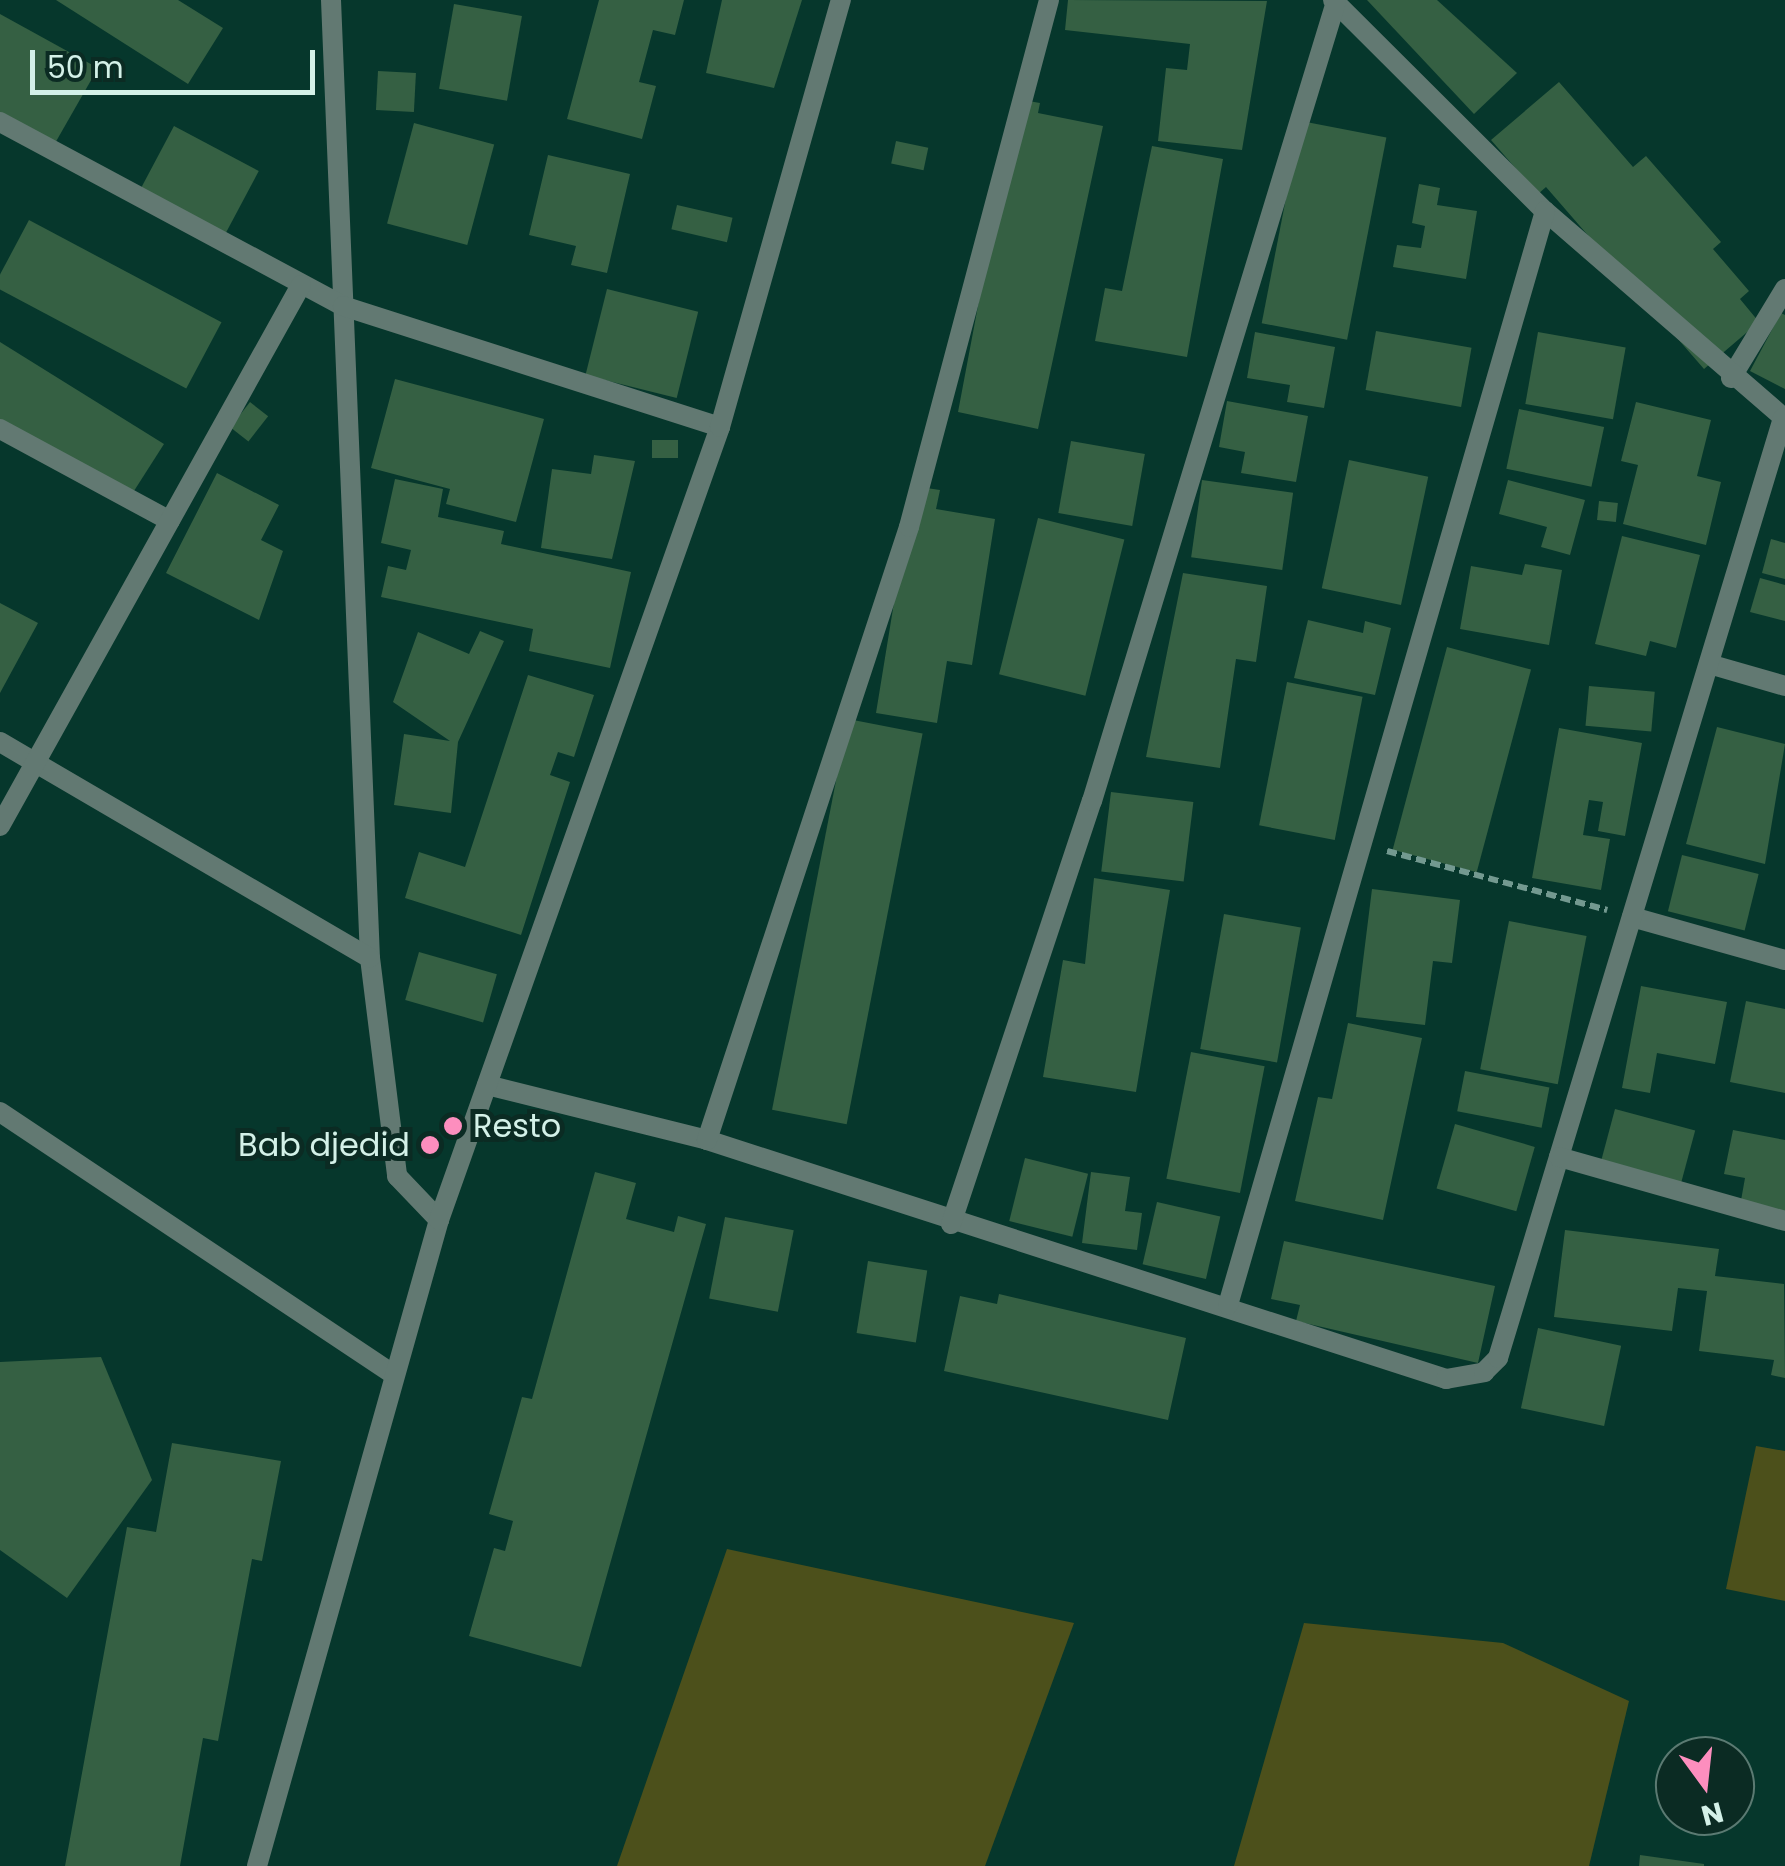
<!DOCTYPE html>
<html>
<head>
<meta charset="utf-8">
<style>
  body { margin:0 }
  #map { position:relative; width:1785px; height:1866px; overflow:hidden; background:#06372c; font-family:Poppins,sans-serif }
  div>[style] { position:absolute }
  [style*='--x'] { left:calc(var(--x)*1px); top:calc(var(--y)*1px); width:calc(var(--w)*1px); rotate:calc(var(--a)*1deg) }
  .green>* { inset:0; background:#4c501b }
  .building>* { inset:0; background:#356043; transform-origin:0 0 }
  .path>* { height:6px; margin-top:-3px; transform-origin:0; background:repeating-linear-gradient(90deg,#739990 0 10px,transparent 0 15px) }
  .pedestrian>* { height:20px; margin:-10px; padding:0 10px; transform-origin:10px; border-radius:10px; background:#627972 }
  .minor>* { height:20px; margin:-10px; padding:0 10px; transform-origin:10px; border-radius:10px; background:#627972 }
  .tertiary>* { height:20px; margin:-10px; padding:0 10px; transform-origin:10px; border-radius:10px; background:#627972 }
  .dots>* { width:28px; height:28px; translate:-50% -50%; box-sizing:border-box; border:5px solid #0b2b23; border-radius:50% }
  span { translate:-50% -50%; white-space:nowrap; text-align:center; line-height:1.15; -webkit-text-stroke:10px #0b2b23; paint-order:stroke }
  .poi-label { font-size:32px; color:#d4f1e8 }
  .left { translate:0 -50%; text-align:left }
  .right { translate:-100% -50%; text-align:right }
  .north { position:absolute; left:1655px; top:1736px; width:100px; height:100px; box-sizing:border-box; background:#0b2b23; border:2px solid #5b7a72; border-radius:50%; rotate:165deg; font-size:28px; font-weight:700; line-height:40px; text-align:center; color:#d4f1e8 }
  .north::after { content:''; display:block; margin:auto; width:35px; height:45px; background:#fd8ebe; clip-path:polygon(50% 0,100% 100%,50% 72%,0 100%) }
  .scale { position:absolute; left:30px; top:50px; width:285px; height:45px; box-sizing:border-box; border:5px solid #d4f1e8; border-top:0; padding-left:12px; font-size:30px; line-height:35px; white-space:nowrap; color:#d4f1e8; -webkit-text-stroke:8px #0b2b23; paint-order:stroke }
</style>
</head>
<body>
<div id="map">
  <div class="green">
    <i style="clip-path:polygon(1756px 1446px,1785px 1451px,1785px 1601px,1726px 1589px)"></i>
    <i style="clip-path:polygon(727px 1549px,1074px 1623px,985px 1866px,617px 1866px)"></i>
    <i style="clip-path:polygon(1304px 1623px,1503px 1643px,1629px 1701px,1589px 1866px,1234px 1866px)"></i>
  </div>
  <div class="building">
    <i style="clip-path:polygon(56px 0,178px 0,223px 28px,188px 84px)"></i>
    <i style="clip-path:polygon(599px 0,684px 0,675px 35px,653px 30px,639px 82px,656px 86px,642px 139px,567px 119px)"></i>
    <i style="clip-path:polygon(722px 0,802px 0,774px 88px,706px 73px)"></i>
    <i style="clip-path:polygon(1068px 0,1267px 1px,1242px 150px,1158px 141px,1166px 68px,1187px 70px,1190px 44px,1065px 30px)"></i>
    <i style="clip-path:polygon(1367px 0,1437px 0,1517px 73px,1474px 114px)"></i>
    <i style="left:454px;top:4px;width:69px;height:86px;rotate:10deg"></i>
    <i style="clip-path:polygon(0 14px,98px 68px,54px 145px,0 115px)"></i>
    <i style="left:378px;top:71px;width:38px;height:39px;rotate:3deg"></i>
    <i style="clip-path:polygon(1559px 82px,1633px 167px,1646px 156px,1721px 242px,1713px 249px,1749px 291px,1740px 299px,1759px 322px,1704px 369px,1546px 187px,1538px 194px,1491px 140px)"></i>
    <i style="clip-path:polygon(1017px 99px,1040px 103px,1038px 113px,1103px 126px,1038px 429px,958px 412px)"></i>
    <i style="left:1301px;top:121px;width:87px;height:206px;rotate:11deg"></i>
    <i style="left:414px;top:123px;width:83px;height:104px;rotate:15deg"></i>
    <i style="left:174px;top:126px;width:96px;height:77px;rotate:28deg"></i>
    <i style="left:896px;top:141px;width:33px;height:23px;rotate:12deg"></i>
    <i style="clip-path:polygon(1152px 146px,1223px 159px,1187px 357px,1095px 341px,1105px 288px,1122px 291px)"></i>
    <i style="clip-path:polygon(548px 155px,630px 174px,607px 273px,571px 265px,576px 246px,529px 235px)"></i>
    <i style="clip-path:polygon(1419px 184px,1440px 188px,1437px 205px,1477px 211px,1466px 279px,1393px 267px,1397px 245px,1421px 248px,1425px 226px,1412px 223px)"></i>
    <i style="left:677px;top:205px;width:57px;height:25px;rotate:13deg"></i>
    <i style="left:29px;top:220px;width:218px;height:75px;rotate:28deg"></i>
    <i style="left:607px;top:289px;width:94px;height:89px;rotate:14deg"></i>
    <i style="clip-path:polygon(1781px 313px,1785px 315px,1785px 389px,1750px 371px)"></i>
    <i style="left:1376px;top:331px;width:97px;height:60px;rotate:10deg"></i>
    <i style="clip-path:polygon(1255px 332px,1335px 347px,1324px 408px,1287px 402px,1290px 385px,1247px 378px)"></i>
    <i style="left:1538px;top:332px;width:89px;height:73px;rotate:10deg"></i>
    <i style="clip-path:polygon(0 342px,164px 444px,125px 505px,0 427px)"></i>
    <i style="clip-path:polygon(395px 379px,544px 419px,516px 522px,446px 504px,450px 489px,371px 468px)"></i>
    <i style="clip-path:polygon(1227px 401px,1308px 416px,1296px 482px,1241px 473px,1245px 452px,1219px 447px)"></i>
    <i style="left:250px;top:402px;width:23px;height:32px;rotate:38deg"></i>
    <i style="clip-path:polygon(1636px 402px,1711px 420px,1697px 476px,1721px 482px,1706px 545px,1623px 524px,1638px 465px,1621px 461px)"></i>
    <i style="left:1519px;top:409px;width:87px;height:61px;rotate:12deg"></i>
    <i style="left:652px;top:440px;width:26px;height:18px"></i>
    <i style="left:1071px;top:441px;width:75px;height:73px;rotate:10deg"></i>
    <i style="clip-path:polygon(594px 455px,635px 461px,612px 559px,541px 548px,552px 469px,591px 474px)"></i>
    <i style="left:1349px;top:460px;width:81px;height:131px;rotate:12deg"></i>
    <i style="clip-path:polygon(217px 473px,279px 505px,261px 540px,283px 551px,259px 620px,166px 573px)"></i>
    <i style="clip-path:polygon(395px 479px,443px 489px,438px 517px,504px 531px,501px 544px,631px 572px,610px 668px,529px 651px,533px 629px,381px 597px,388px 566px,406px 570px,411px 550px,381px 543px)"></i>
    <i style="left:1202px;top:480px;width:92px;height:78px;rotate:8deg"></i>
    <i style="clip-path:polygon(1508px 480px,1585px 500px,1570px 555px,1541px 547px,1547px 527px,1499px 514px)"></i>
    <i style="clip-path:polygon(913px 486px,940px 490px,936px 509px,995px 519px,972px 665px,947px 661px,937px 723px,876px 713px)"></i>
    <i style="left:1599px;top:501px;width:19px;height:19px;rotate:6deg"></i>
    <i style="left:1038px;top:518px;width:89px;height:161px;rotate:14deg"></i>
    <i style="clip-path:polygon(1622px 536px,1700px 555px,1676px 648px,1650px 641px,1646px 656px,1595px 644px)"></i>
    <i style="clip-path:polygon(1771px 539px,1785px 543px,1785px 579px,1762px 573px)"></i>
    <i style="clip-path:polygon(1525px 564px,1562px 570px,1549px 645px,1460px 629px,1471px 566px,1522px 575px)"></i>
    <i style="clip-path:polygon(1183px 573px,1267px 586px,1256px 662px,1236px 659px,1220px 768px,1146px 757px)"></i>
    <i style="clip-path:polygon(1760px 578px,1785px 585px,1785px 621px,1750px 612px)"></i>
    <i style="clip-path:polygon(0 603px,38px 623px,0 693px)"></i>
    <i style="clip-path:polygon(1308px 620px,1363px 633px,1365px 621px,1391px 628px,1375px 695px,1294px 678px)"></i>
    <i style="clip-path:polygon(480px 631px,504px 641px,458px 742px,451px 813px,394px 805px,404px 734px,450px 741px,393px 702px,418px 632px,469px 654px)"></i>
    <i style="left:1447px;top:647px;width:87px;height:210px;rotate:15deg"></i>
    <i style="clip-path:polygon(528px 675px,594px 695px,574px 757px,558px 752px,550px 775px,570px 782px,521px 935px,405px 898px,419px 852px,465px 867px)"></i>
    <i style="left:1287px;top:682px;width:77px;height:146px;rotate:11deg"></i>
    <i style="left:1589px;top:686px;width:66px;height:40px;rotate:5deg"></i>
    <i style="left:848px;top:719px;width:76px;height:398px;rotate:11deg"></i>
    <i style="clip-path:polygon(1717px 727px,1785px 744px,1765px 864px,1686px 844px)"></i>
    <i style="clip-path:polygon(1559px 728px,1642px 743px,1625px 836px,1598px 831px,1603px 802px,1589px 800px,1583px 835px,1610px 839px,1601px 890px,1532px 878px)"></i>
    <i style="left:1111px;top:792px;width:83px;height:80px;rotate:7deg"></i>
    <i style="left:1682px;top:855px;width:79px;height:58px;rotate:14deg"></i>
    <i style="clip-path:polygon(1094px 878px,1170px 890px,1136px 1092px,1043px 1077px,1063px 960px,1085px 964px)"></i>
    <i style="clip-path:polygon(1372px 889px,1460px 900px,1452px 963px,1433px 961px,1425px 1025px,1356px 1017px)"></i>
    <i style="left:1224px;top:914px;width:78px;height:137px;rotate:10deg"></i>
    <i style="left:1509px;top:921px;width:79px;height:151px;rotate:11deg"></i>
    <i style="left:419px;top:952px;width:81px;height:50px;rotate:16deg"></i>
    <i style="clip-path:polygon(1641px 986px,1727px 1002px,1715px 1064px,1657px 1053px,1650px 1093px,1622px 1088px)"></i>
    <i style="clip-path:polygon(1746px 1001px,1785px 1009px,1785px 1093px,1730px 1082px)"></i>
    <i style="clip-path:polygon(1348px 1023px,1422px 1038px,1383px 1220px,1295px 1201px,1318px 1097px,1332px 1099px)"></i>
    <i style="left:1191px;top:1052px;width:75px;height:129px;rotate:11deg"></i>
    <i style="left:1465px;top:1071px;width:86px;height:41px;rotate:11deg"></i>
    <i style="left:1615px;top:1109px;width:83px;height:62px;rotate:15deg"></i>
    <i style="left:1455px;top:1124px;width:83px;height:67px;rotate:16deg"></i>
    <i style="clip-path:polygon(1733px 1130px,1785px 1140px,1785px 1215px,1740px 1206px,1745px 1178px,1724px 1174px)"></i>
    <i style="left:1025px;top:1158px;width:65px;height:65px;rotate:14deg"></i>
    <i style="clip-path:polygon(595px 1172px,636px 1183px,626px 1219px,674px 1232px,678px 1216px,706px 1224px,581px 1667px,469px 1636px,494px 1548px,505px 1551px,513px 1521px,489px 1514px,522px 1397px,532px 1399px)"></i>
    <i style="clip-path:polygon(1091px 1172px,1130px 1177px,1125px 1211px,1142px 1213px,1137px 1250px,1082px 1243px)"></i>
    <i style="left:1157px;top:1202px;width:65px;height:64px;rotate:13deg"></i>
    <i style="left:725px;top:1217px;width:70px;height:83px;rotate:11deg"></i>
    <i style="clip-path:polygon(1565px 1230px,1719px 1249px,1715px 1276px,1784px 1284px,1785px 1378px,1771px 1375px,1774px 1360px,1699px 1351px,1707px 1291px,1678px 1288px,1672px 1331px,1554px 1317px)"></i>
    <i style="clip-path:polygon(1284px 1241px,1495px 1286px,1478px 1363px,1296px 1321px,1300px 1305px,1271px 1299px)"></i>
    <i style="left:868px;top:1261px;width:60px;height:73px;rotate:9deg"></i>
    <i style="clip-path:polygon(999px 1294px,1186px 1338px,1168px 1420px,944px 1371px,960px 1296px,997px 1304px)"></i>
    <i style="left:1538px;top:1328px;width:85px;height:82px;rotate:12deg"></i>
    <i style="clip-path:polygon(101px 1357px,152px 1480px,67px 1598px,0 1550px,0 1362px)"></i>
    <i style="clip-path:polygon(172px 1443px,281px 1461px,262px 1561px,252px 1559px,218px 1741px,203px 1738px,180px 1866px,65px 1866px,127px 1527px,156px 1532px)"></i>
    <i style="clip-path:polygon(1640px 1855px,1704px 1864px,1704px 1866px,1639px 1866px)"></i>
  </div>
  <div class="path">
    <i style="--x:1387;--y:851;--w:228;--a:15"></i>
  </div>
  <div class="pedestrian">
    <i style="--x:1731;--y:378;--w:104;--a:-58.8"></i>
  </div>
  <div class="minor">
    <i style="--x:331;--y:0;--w:959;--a:87.67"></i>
    <i style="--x:370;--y:958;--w:220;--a:82.9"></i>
    <i style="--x:397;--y:1176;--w:61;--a:46.3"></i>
    <i style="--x:1333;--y:0;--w:299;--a:44.9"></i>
    <i style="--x:1545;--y:211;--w:318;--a:40.9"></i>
    <i style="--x:0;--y:122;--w:389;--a:28.2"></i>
    <i style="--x:343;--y:306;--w:396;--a:17.8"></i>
    <i style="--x:0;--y:429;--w:193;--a:28.4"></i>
    <i style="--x:1709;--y:664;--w:79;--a:16.1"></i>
    <i style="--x:0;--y:742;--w:428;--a:30.3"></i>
    <i style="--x:0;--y:826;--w:619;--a:-60.91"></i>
    <i style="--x:1632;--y:917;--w:159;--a:15.7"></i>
    <i style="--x:487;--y:1085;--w:227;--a:14"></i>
    <i style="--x:707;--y:1140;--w:777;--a:17.92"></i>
    <i style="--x:1446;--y:1379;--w:39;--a:-10"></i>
    <i style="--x:1484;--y:1372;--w:20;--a:-45"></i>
    <i style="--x:1498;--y:1358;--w:982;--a:-73.13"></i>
    <i style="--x:0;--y:1112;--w:474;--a:33.7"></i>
    <i style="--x:707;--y:1140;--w:645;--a:-71.76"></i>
    <i style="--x:909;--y:527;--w:545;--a:-75.12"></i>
    <i style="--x:1559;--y:1157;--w:235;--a:15.8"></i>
    <i style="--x:951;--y:1224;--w:446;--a:-71.6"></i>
    <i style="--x:1092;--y:801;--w:835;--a:-73.02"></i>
    <i style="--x:1228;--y:1305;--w:1139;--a:-73.84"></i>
  </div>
  <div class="tertiary">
    <i style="--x:257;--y:1866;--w:671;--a:-74.27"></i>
    <i style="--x:439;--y:1220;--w:841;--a:-70.49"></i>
    <i style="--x:720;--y:427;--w:444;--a:-74.2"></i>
  </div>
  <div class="dots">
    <i style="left:453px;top:1126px;background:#fd8ebe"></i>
    <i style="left:430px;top:1145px;background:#fd8ebe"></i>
  </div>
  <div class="poi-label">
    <span class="left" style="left:473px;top:1126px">Resto</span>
    <span class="right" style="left:410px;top:1145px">Bab djedid</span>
  </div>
  <div class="north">N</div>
  <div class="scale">50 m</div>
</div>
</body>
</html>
